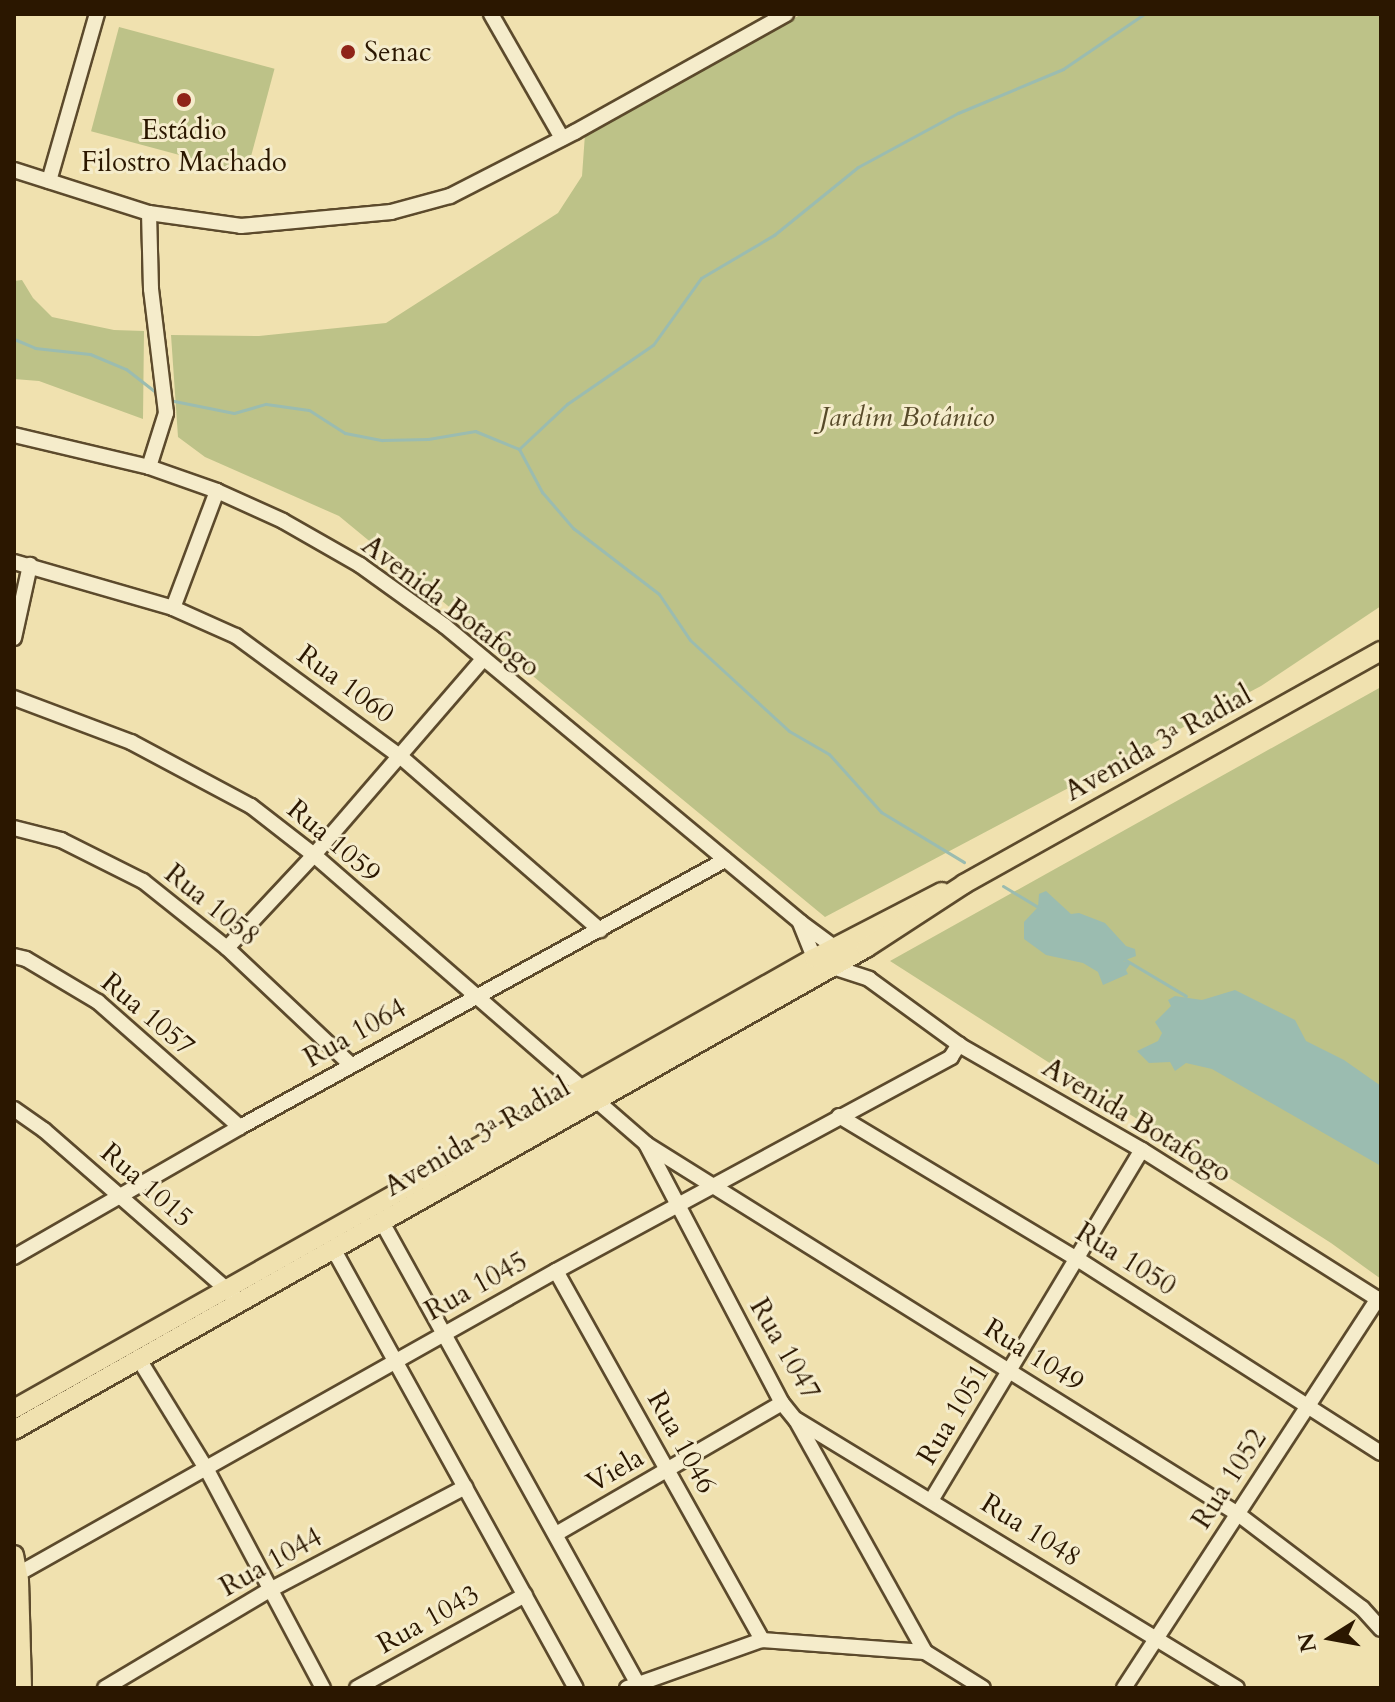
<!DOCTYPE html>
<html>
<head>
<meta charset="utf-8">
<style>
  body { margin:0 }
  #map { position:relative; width:1395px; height:1702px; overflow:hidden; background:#f0e1af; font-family:Cardo,serif }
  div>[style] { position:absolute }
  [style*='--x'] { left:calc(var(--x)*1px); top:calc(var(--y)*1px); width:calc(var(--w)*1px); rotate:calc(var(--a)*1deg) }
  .green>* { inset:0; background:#bdc288; transform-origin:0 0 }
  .water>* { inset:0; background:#9bbcb0 }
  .stream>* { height:3px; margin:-1.5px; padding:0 1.5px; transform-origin:1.5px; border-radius:1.5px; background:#9bbcb0 }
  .roads { filter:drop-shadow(2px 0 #5c4a2c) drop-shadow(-2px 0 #5c4a2c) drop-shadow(0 2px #5c4a2c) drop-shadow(0 -2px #5c4a2c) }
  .minor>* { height:14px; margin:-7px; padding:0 7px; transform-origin:7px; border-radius:7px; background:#f5eccb }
  .major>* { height:18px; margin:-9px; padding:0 9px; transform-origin:9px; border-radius:9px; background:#f0e1af }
  .dots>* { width:22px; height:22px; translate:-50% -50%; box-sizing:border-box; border:4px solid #f5eccb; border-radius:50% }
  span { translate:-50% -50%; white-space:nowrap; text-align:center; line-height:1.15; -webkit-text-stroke:6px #f5eccb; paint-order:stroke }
  .poi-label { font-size:28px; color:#2b1700 }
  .left { translate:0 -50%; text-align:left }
  .park-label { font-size:28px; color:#574a29; font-style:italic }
  .street-label { font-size:28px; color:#2b1700 }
  .frame { position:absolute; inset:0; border:16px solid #2b1700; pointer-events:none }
  .north { position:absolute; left:1291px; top:1598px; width:80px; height:80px; -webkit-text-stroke:6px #f5eccb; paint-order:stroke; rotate:259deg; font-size:22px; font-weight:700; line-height:32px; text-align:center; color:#2b1700 }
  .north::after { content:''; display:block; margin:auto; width:28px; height:36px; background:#2b1700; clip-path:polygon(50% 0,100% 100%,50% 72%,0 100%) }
</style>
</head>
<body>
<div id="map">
  <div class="green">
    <i style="clip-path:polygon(802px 14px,1381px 14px,1381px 606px,1261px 686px,825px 917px,339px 516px,205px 457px,178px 437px,171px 335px,259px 336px,386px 323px,558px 213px,582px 176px,585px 134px,589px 129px)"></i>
    <i style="left:119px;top:27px;width:161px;height:108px;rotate:15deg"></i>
    <i style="clip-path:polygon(22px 280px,33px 298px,52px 317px,114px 330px,144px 331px,143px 419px,39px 381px,14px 379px,14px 281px)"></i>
    <i style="clip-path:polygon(1381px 687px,1381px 1279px,1331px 1243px,890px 961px)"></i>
  </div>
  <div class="water">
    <i style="clip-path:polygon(1046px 891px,1071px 914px,1079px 913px,1105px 923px,1126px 946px,1135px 949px,1136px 956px,1123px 961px,1131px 963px,1126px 970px,1128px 974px,1103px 985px,1098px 972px,1083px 963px,1046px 955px,1024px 939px,1024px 922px,1038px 907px,1039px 894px)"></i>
    <i style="clip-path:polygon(1235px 990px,1295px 1020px,1306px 1041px,1344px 1060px,1381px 1086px,1381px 1166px,1212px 1069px,1186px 1063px,1175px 1071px,1170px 1062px,1149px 1063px,1137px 1051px,1158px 1041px,1162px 1033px,1155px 1022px,1171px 1006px,1168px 1000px,1175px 996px,1202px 1000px)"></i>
  </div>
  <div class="stream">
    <i style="--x:14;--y:339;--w:23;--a:23"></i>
    <i style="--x:35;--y:348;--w:55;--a:6.2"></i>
    <i style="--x:90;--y:354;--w:39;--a:23"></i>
    <i style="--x:126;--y:369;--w:37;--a:38"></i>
    <i style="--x:169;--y:400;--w:66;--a:11.3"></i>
    <i style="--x:234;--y:413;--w:33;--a:-16"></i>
    <i style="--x:266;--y:404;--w:43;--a:7.9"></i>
    <i style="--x:309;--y:410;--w:43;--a:32.6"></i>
    <i style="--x:345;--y:433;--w:38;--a:11"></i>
    <i style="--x:382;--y:440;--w:46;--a:-1.2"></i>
    <i style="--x:428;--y:439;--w:48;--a:-9.7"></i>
    <i style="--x:475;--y:431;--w:48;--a:22.2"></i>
    <i style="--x:519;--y:449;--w:49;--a:61.9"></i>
    <i style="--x:542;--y:492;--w:48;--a:49.3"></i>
    <i style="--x:573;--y:528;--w:108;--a:37.5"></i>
    <i style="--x:659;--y:594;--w:55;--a:56"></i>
    <i style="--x:690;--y:640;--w:134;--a:42.6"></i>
    <i style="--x:789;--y:731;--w:46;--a:29.9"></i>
    <i style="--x:829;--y:754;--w:78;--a:48.1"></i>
    <i style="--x:881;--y:812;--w:97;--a:31.1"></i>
    <i style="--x:519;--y:449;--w:66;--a:-43.2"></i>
    <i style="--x:567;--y:404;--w:104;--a:-34.5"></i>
    <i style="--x:653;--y:345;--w:82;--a:-54.4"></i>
    <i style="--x:701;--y:278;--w:85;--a:-30.5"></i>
    <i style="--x:774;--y:235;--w:108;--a:-39"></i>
    <i style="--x:858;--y:167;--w:114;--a:-28.4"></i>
    <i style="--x:958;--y:113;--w:114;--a:-22.7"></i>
    <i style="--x:1063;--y:69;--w:98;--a:-34.2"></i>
    <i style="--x:1003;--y:886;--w:41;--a:31"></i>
    <i style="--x:1124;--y:959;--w:72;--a:30.8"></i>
  </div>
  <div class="roads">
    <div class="minor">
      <i style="--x:491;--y:14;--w:143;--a:60.2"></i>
      <i style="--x:14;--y:170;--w:142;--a:17.7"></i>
      <i style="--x:149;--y:213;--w:93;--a:8"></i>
      <i style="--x:241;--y:226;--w:151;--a:-5.3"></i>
      <i style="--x:391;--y:212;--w:61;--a:-15.2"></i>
      <i style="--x:450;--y:196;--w:140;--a:-27.1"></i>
      <i style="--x:575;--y:132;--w:242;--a:-29.2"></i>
      <i style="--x:49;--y:181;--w:174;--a:-74"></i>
      <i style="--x:14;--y:435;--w:139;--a:13.3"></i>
      <i style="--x:149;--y:467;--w:72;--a:19.4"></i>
      <i style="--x:217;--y:491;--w:72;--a:24.4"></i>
      <i style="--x:283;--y:521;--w:89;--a:29.7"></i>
      <i style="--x:360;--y:565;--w:105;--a:35.7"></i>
      <i style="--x:445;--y:626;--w:462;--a:39.8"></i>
      <i style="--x:800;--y:922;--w:42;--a:36.3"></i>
      <i style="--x:149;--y:467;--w:57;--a:-72.5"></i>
      <i style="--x:166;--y:413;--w:125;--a:-96.9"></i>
      <i style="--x:151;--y:289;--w:76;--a:-91.5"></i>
      <i style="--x:14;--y:562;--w:166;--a:16.1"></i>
      <i style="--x:173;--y:608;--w:69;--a:24"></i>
      <i style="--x:236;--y:636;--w:205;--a:36.3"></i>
      <i style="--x:401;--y:757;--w:264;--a:41"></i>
      <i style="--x:173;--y:608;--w:125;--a:-69.4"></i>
      <i style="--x:14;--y:638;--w:75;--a:-77.6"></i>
      <i style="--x:14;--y:698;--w:125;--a:20.6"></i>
      <i style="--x:131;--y:742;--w:136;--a:28.1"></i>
      <i style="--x:251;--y:806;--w:80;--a:37.9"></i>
      <i style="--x:314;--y:855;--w:440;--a:41"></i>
      <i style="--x:646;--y:1144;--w:293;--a:62.3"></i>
      <i style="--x:782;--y:1403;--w:22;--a:51"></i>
      <i style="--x:796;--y:1420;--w:265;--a:60.9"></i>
      <i style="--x:14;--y:828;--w:49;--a:14.3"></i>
      <i style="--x:61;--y:840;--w:92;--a:26.6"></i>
      <i style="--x:143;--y:881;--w:107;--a:38.6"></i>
      <i style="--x:227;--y:948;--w:170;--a:43.3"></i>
      <i style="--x:800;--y:923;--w:38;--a:68"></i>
      <i style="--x:227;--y:948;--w:127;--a:-46.9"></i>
      <i style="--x:314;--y:855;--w:259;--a:-49.2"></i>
      <i style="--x:14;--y:956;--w:12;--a:14"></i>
      <i style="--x:26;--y:959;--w:84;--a:30.8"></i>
      <i style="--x:98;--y:1002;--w:189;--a:41.4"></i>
      <i style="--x:833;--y:967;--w:38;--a:18"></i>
      <i style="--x:869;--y:979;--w:114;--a:36.1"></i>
      <i style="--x:961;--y:1046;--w:209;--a:29.9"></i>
      <i style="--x:1142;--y:1150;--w:283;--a:32.3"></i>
      <i style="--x:14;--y:1109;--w:37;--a:35"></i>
      <i style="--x:44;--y:1130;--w:251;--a:41.1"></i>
      <i style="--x:839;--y:1116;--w:280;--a:31"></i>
      <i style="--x:1079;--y:1260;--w:358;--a:32.6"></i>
      <i style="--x:646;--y:1144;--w:698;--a:32.01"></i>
      <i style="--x:1238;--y:1514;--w:156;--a:37.2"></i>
      <i style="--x:1362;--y:1608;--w:28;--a:48"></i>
      <i style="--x:383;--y:1224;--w:530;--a:61.02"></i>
      <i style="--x:335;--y:1252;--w:498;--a:61.1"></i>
      <i style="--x:14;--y:1257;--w:261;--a:-29.9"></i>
      <i style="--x:240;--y:1127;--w:554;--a:-28.83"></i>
      <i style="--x:556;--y:1271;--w:423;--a:60.8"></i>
      <i style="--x:140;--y:1361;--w:128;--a:58.4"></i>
      <i style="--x:207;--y:1470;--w:247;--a:62"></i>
      <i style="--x:797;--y:1420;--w:515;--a:31.35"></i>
      <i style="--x:932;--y:1499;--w:407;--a:-59"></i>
      <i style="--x:556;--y:1534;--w:261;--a:-30.1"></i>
      <i style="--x:18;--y:1574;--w:617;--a:-29.39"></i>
      <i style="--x:556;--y:1271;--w:449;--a:-28.4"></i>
      <i style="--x:951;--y:1057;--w:15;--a:-58"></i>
      <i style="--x:105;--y:1688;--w:190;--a:-30.8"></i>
      <i style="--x:268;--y:1591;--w:223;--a:-27.8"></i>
      <i style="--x:357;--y:1688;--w:192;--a:-29"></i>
      <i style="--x:627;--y:1688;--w:143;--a:-19.6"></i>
      <i style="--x:762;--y:1640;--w:163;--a:4.2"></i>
      <i style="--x:925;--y:1652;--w:68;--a:31.8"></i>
      <i style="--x:1124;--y:1688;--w:465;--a:-56.9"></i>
    </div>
    <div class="major">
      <i style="--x:14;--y:1409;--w:918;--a:-29.41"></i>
      <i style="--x:814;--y:958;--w:144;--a:-27.3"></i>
      <i style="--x:14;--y:1430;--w:979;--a:-29.5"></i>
      <i style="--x:866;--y:948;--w:117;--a:-33.1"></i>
      <i style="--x:964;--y:884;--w:478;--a:-29.2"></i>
      <i style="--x:14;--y:1555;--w:25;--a:79"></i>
      <i style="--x:19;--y:1580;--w:108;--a:88.4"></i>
    </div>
  </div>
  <div class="dots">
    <i style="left:348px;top:52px;background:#8f2418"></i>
    <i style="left:184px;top:100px;background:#8f2418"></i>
  </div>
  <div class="poi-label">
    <span class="left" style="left:364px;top:52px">Senac</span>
    <span style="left:184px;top:146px">Estádio<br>Filostro Machado</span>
  </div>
  <div class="park-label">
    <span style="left:907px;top:417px">Jardim Botânico</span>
  </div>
  <div class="street-label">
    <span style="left:451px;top:606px;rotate:37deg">Avenida Botafogo</span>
    <span style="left:346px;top:684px;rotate:36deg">Rua 1060</span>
    <span style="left:1158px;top:743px;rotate:-29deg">Avenida 3ª Radial</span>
    <span style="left:334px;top:841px;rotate:40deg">Rua 1059</span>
    <span style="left:212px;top:905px;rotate:39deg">Rua 1058</span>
    <span style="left:148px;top:1014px;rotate:40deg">Rua 1057</span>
    <span style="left:355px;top:1033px;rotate:-29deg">Rua 1064</span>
    <span style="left:1137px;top:1120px;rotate:31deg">Avenida Botafogo</span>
    <span style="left:477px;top:1137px;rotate:-30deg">Avenida 3ª Radial</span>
    <span style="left:147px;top:1185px;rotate:41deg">Rua 1015</span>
    <span style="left:1126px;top:1259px;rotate:32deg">Rua 1050</span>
    <span style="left:476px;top:1286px;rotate:-29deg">Rua 1045</span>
    <span style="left:785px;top:1349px;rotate:60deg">Rua 1047</span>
    <span style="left:1034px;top:1355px;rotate:32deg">Rua 1049</span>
    <span style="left:953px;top:1414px;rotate:-59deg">Rua 1051</span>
    <span style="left:682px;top:1442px;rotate:61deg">Rua 1046</span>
    <span style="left:615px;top:1470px;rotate:-30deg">Viela</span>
    <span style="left:1229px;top:1479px;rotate:-57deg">Rua 1052</span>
    <span style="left:1031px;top:1530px;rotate:32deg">Rua 1048</span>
    <span style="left:271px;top:1562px;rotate:-29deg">Rua 1044</span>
    <span style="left:428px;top:1619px;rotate:-29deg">Rua 1043</span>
  </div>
  <div class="frame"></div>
  <div class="north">N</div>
</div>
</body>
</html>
